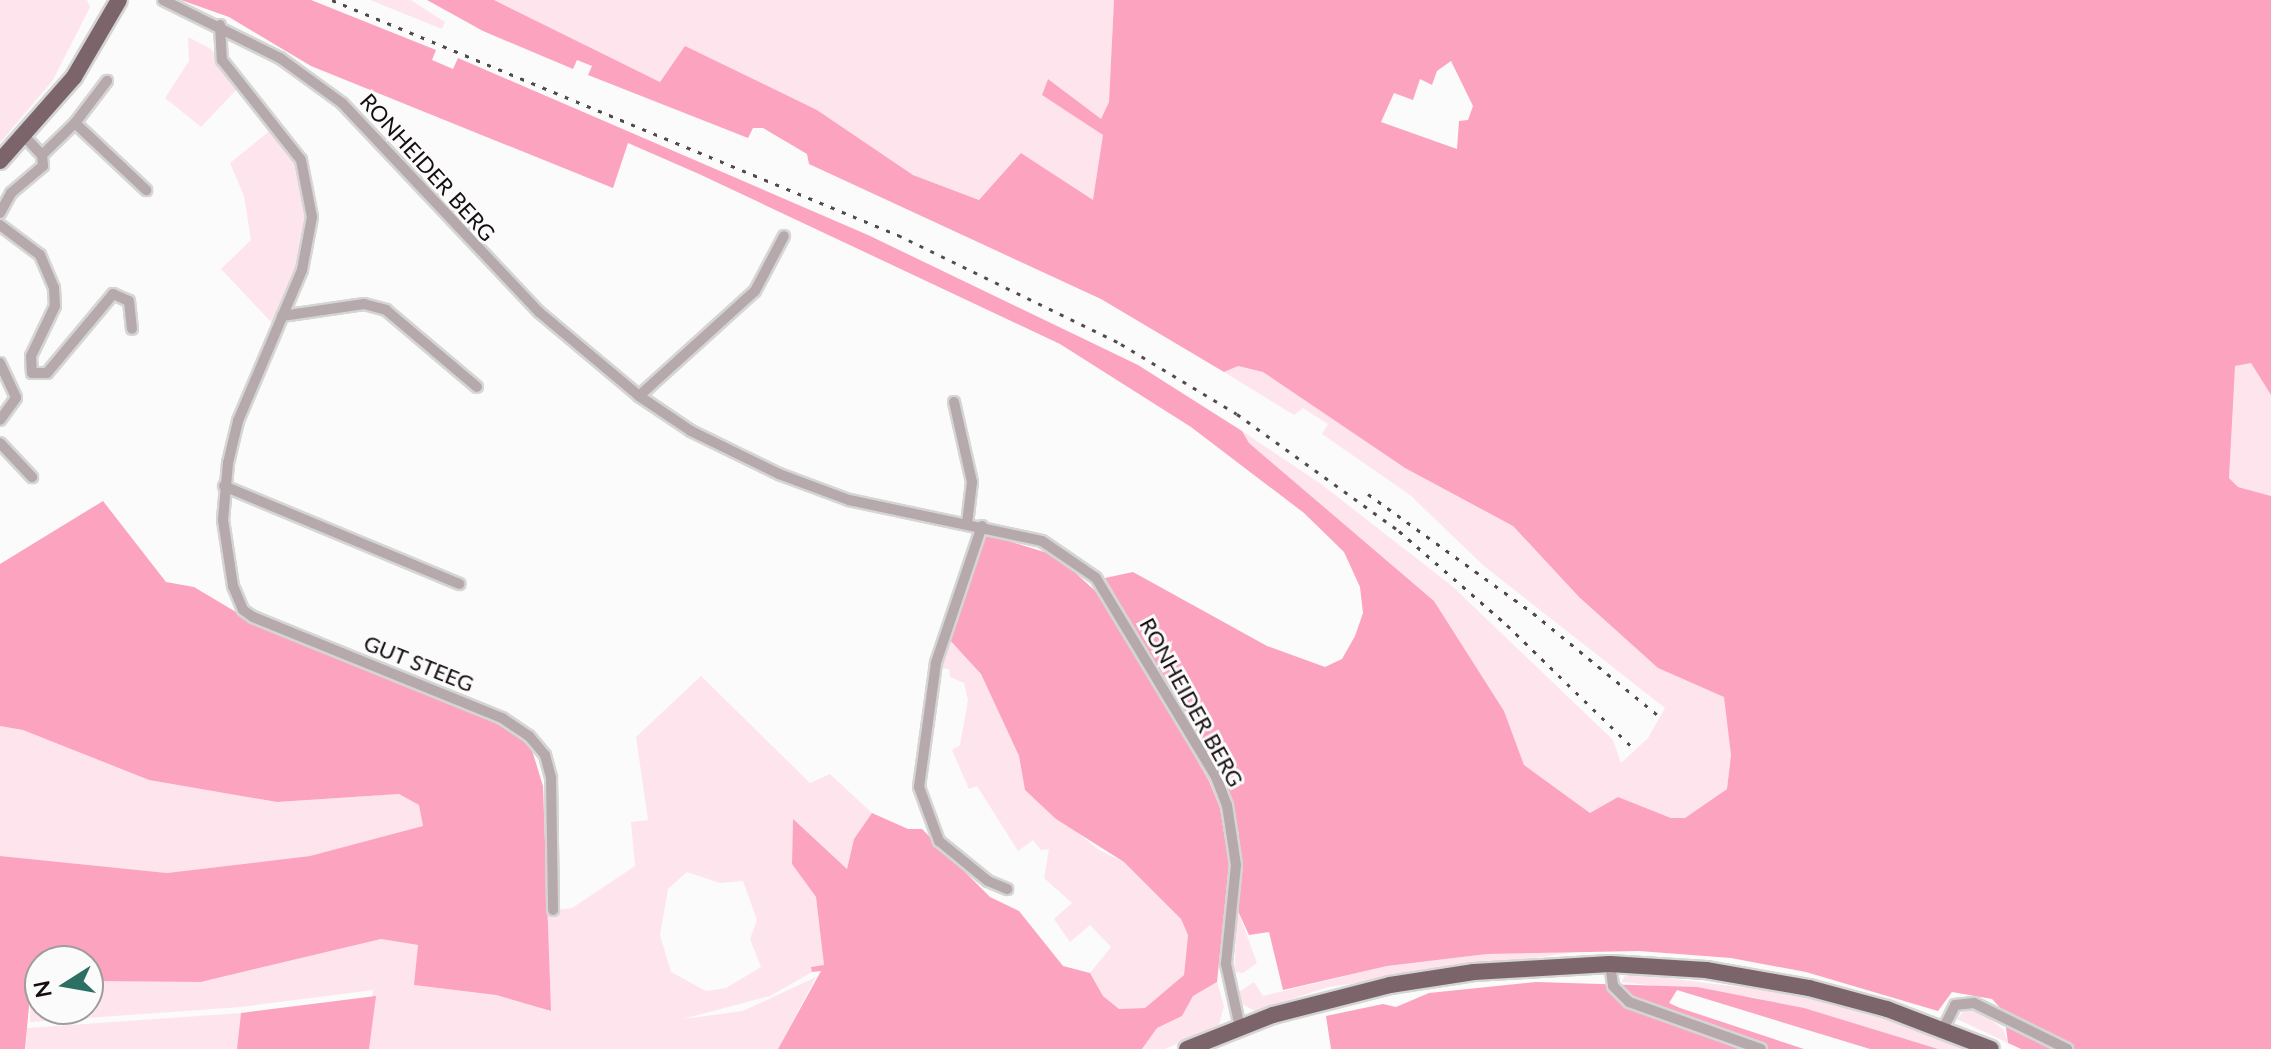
<!DOCTYPE html>
<html>
<head>
<meta charset="utf-8">
<style>
  body { margin:0 }
  #map { position:relative; width:2271px; height:1049px; overflow:hidden; background:#fbfbfb; font-family:Lato,sans-serif }
  div>[style] { position:absolute }
  [style*='--x'] { left:calc(var(--x)*1px); top:calc(var(--y)*1px); width:calc(var(--w)*1px); rotate:calc(var(--a)*1deg) }
  .green>* { inset:0; background:#fee5ed }
  .forest>* { inset:0; background:#fca3c0 }
  .roads { filter:drop-shadow(2px 0 #d6d5d5) drop-shadow(-2px 0 #d6d5d5) drop-shadow(0 2px #d6d5d5) drop-shadow(0 -2px #d6d5d5) }
  .street>* { height:10px; margin:-5px; padding:0 5px; transform-origin:5px; border-radius:5px; background:#b5a9ac }
  .primary>* { height:16px; margin:-8px; padding:0 8px; transform-origin:8px; border-radius:8px; background:#7b656b }
  .rail>* { height:3px; margin-top:-1.5px; transform-origin:0; background:repeating-linear-gradient(90deg,#504a4c 0 4px,transparent 0 12px) }
  span { translate:-50% -50%; white-space:nowrap; text-align:center; line-height:1.15; -webkit-text-stroke:6px #fbfbfb; paint-order:stroke }
  .street-label { font-size:22px; color:#160d10 }
  .north { position:absolute; left:24px; top:945px; width:80px; height:80px; box-sizing:border-box; background:#fbfbfb; border:2px solid #9f9c9d; border-radius:50%; rotate:259deg; font-size:22px; font-weight:700; line-height:32px; text-align:center; color:#160d10 }
  .north::after { content:''; display:block; margin:auto; width:28px; height:36px; background:#2b7063; clip-path:polygon(50% 0,100% 100%,50% 72%,0 100%) }
</style>
</head>
<body>
<div id="map">
  <div class="green">
    <i style="clip-path:polygon(0 0,87px 0,90px 7px,53px 80px,0 143px)"></i>
    <i style="clip-path:polygon(370px 0,411px 0,445px 22px,442px 29px)"></i>
    <i style="clip-path:polygon(494px 0,1114px 0,1109px 102px,1101px 120px,1048px 79px,1042px 95px,1104px 135px,1094px 201px,1021px 153px,979px 200px,913px 175px,817px 110px,685px 47px,660px 82px)"></i>
    <i style="clip-path:polygon(188px 37px,211px 49px,238px 88px,201px 127px,165px 98px,189px 61px)"></i>
    <i style="clip-path:polygon(272px 129px,300px 170px,306px 224px,295px 281px,273px 324px,221px 269px,251px 240px,244px 196px,230px 163px)"></i>
    <i style="clip-path:polygon(2251px 363px,2271px 395px,2271px 496px,2238px 487px,2229px 478px,2232px 375px,2235px 365px)"></i>
    <i style="clip-path:polygon(1237px 366px,1263px 372px,1405px 468px,1513px 526px,1579px 597px,1658px 668px,1725px 697px,1731px 755px,1727px 789px,1685px 818px,1671px 818px,1618px 797px,1590px 813px,1524px 765px,1504px 711px,1434px 601px,1249px 443px,1242px 431px,1321px 484px,1452px 586px,1613px 740px,1621px 763px,1648px 738px,1665px 708px,1484px 566px,1410px 495px,1322px 434px,1328px 424px,1303px 408px,1294px 415px,1224px 372px)"></i>
    <i style="clip-path:polygon(947px 637px,981px 674px,1019px 756px,1025px 790px,1099px 850px,1124px 862px,1181px 919px,1188px 935px,1184px 975px,1145px 1008px,1119px 1009px,1103px 996px,1090px 973px,1111px 947px,1090px 925px,1070px 942px,1054px 919px,1072px 903px,1044px 878px,1049px 849px,1041px 850px,1033px 840px,1018px 851px,977px 786px,969px 789px,952px 750px,960px 745px,968px 700px,964px 683px,950px 677px,949px 669px,939px 668px)"></i>
    <i style="clip-path:polygon(evenodd,701px 676px,810px 783px,830px 774px,872px 813px,854px 839px,847px 869px,793px 820px,792px 864px,816px 897px,824px 965px,812px 967px,812px 972px,770px 996px,683px 1019px,743px 1011px,816px 977px,778px 1049px,369px 1049px,373px 990px,241px 1007px,30px 1022px,31px 985px,40px 984px,40px 1009px,88px 1009px,88px 981px,202px 982px,381px 939px,418px 945px,415px 985px,496px 995px,550px 1011px,546px 911px,572px 908px,635px 866px,631px 822px,648px 820px,636px 737px,701px 676px,687px 872px,720px 883px,743px 881px,757px 920px,750px 939px,761px 967px,726px 988px,706px 991px,671px 972px,660px 935px,668px 889px,687px 872px)"></i>
    <i style="clip-path:polygon(0 726px,23px 730px,149px 780px,277px 802px,399px 794px,420px 805px,423px 827px,310px 856px,167px 873px,0 856px)"></i>
    <i style="clip-path:polygon(1238px 911px,1257px 963px,1243px 973px,1234px 972px)"></i>
    <i style="clip-path:polygon(1576px 952px,1328px 987px,1255px 1011px,1242px 1004px,1237px 993px,1254px 982px,1263px 996px,1387px 966px,1487px 954px)"></i>
    <i style="clip-path:polygon(1627px 973px,1793px 994px,1905px 1025px,1967px 1049px,1938px 1049px,1753px 997px,1621px 982px)"></i>
    <i style="clip-path:polygon(1217px 982px,1224px 1006px,1219px 1025px,1165px 1049px,1142px 1049px,1157px 1028px,1182px 1016px,1193px 996px)"></i>
    <i style="clip-path:polygon(1966px 1008px,1978px 1010px,2003px 1029px,2008px 1043px,1957px 1019px)"></i>
    <i style="clip-path:polygon(241px 1013px,237px 1049px,26px 1049px,27px 1028px)"></i>
  </div>
  <div class="forest">
    <i style="clip-path:polygon(evenodd,181px 0,311px 0,436px 50px,432px 60px,453px 69px,458px 58px,868px 235px,1138px 365px,1242px 431px,1249px 443px,1434px 601px,1504px 711px,1524px 765px,1590px 813px,1618px 797px,1671px 818px,1685px 818px,1727px 789px,1731px 755px,1724px 697px,1658px 668px,1579px 597px,1513px 526px,1405px 468px,1263px 372px,1238px 366px,1224px 372px,1101px 299px,809px 164px,807px 154px,763px 128px,753px 128px,748px 138px,588px 75px,592px 66px,577px 60px,573px 69px,483px 31px,427px 0,494px 0,660px 82px,685px 46px,817px 110px,913px 175px,979px 200px,1021px 153px,1093px 200px,1103px 135px,1042px 95px,1048px 79px,1101px 119px,1109px 102px,1114px 0,2271px 0,2271px 395px,2251px 363px,2235px 366px,2229px 478px,2238px 487px,2271px 496px,2271px 1049px,2021px 1049px,2008px 1043px,2004px 1012px,1992px 999px,1952px 992px,1938px 1011px,1806px 972px,1731px 958px,1639px 951px,1487px 954px,1387px 966px,1283px 990px,1269px 932px,1249px 935px,1238px 911px,1239px 834px,1221px 775px,1105px 578px,1133px 572px,1267px 646px,1325px 667px,1342px 659px,1355px 636px,1363px 613px,1360px 587px,1344px 552px,1304px 513px,1191px 427px,1060px 344px,699px 174px,628px 143px,613px 188px,311px 66px,229px 17px,181px 0,1451px 61px,1473px 106px,1468px 120px,1459px 121px,1457px 149px,1381px 122px,1394px 93px,1413px 100px,1420px 79px,1432px 85px,1437px 71px,1451px 61px)"></i>
    <i style="clip-path:polygon(103px 501px,166px 582px,194px 587px,241px 615px,501px 723px,531px 747px,543px 786px,551px 1011px,496px 995px,414px 985px,418px 945px,381px 939px,201px 982px,88px 981px,88px 961px,40px 961px,40px 984px,31px 985px,25px 1049px,0 1049px,0 856px,167px 873px,310px 856px,423px 826px,419px 805px,399px 794px,277px 802px,149px 780px,23px 730px,0 726px,0 564px)"></i>
    <i style="clip-path:polygon(983px 533px,1057px 556px,1104px 599px,1209px 781px,1220px 808px,1229px 864px,1217px 982px,1193px 996px,1182px 1016px,1157px 1028px,1142px 1049px,778px 1049px,821px 971px,812px 972px,811px 967px,824px 965px,816px 897px,792px 864px,793px 819px,847px 869px,854px 839px,872px 813px,908px 829px,922px 829px,990px 897px,1019px 911px,1063px 966px,1090px 973px,1103px 996px,1119px 1009px,1145px 1008px,1184px 975px,1188px 935px,1181px 919px,1124px 862px,1056px 819px,1025px 790px,1019px 756px,981px 674px,947px 637px)"></i>
    <i style="clip-path:polygon(1536px 982px,1697px 987px,1804px 1008px,1938px 1049px,1870px 1049px,1677px 990px,1669px 1003px,1680px 1008px,1804px 1049px,1331px 1049px,1326px 1016px,1383px 1004px,1396px 1007px,1429px 993px)"></i>
    <i style="clip-path:polygon(376px 996px,369px 1049px,237px 1049px,241px 1013px)"></i>
  </div>
  <div class="roads">
    <div class="street">
      <i style="--x:163;--y:0;--w:131;--a:26.4"></i>
      <i style="--x:280;--y:58;--w:77;--a:36"></i>
      <i style="--x:342;--y:103;--w:287;--a:46.7"></i>
      <i style="--x:539;--y:312;--w:131;--a:40"></i>
      <i style="--x:639;--y:396;--w:63;--a:33.9"></i>
      <i style="--x:691;--y:431;--w:98;--a:26"></i>
      <i style="--x:779;--y:474;--w:75;--a:20.4"></i>
      <i style="--x:849;--y:500;--w:197;--a:12"></i>
      <i style="--x:1042;--y:541;--w:65;--a:34.4"></i>
      <i style="--x:1096;--y:578;--w:232;--a:58.9"></i>
      <i style="--x:1216;--y:777;--w:30;--a:69"></i>
      <i style="--x:1227;--y:805;--w:61;--a:81.5"></i>
      <i style="--x:1236;--y:865;--w:100;--a:95.8"></i>
      <i style="--x:1226;--y:964;--w:65;--a:77.5"></i>
      <i style="--x:220;--y:25;--w:35;--a:87"></i>
      <i style="--x:222;--y:60;--w:127;--a:51.7"></i>
      <i style="--x:301;--y:160;--w:58;--a:79.1"></i>
      <i style="--x:312;--y:217;--w:54;--a:100.7"></i>
      <i style="--x:302;--y:270;--w:164;--a:113"></i>
      <i style="--x:238;--y:421;--w:43;--a:103.4"></i>
      <i style="--x:228;--y:463;--w:57;--a:95"></i>
      <i style="--x:223;--y:520;--w:67;--a:81.4"></i>
      <i style="--x:233;--y:586;--w:26;--a:67"></i>
      <i style="--x:243;--y:610;--w:12;--a:35"></i>
      <i style="--x:253;--y:617;--w:269;--a:22.1"></i>
      <i style="--x:502;--y:718;--w:32;--a:34"></i>
      <i style="--x:529;--y:736;--w:25;--a:50"></i>
      <i style="--x:545;--y:755;--w:24;--a:75"></i>
      <i style="--x:551;--y:778;--w:132;--a:89.1"></i>
      <i style="--x:75;--y:123;--w:53;--a:-52.7"></i>
      <i style="--x:25;--y:137;--w:25;--a:47"></i>
      <i style="--x:0;--y:213;--w:23;--a:-61"></i>
      <i style="--x:11;--y:193;--w:42;--a:-40.2"></i>
      <i style="--x:43;--y:166;--w:11;--a:-95"></i>
      <i style="--x:42;--y:155;--w:46;--a:-44.1"></i>
      <i style="--x:75;--y:123;--w:98;--a:43.3"></i>
      <i style="--x:0;--y:225;--w:50;--a:36.9"></i>
      <i style="--x:40;--y:255;--w:36;--a:67"></i>
      <i style="--x:54;--y:288;--w:18;--a:87"></i>
      <i style="--x:55;--y:306;--w:55;--a:115.6"></i>
      <i style="--x:31;--y:356;--w:17;--a:87"></i>
      <i style="--x:32;--y:373;--w:15;--a:0"></i>
      <i style="--x:47;--y:373;--w:103;--a:-50.1"></i>
      <i style="--x:113;--y:294;--w:17;--a:24"></i>
      <i style="--x:129;--y:301;--w:28;--a:84"></i>
      <i style="--x:282;--y:316;--w:83;--a:-8.3"></i>
      <i style="--x:364;--y:304;--w:23;--a:15"></i>
      <i style="--x:386;--y:310;--w:119;--a:40.2"></i>
      <i style="--x:0;--y:363;--w:38;--a:65"></i>
      <i style="--x:16;--y:398;--w:27;--a:126"></i>
      <i style="--x:639;--y:396;--w:156;--a:-42.2"></i>
      <i style="--x:755;--y:291;--w:62;--a:-62.2"></i>
      <i style="--x:954;--y:402;--w:82;--a:77.3"></i>
      <i style="--x:972;--y:482;--w:42;--a:96.8"></i>
      <i style="--x:0;--y:443;--w:47;--a:46.7"></i>
      <i style="--x:224;--y:486;--w:255;--a:22.6"></i>
      <i style="--x:982;--y:526;--w:145;--a:108.6"></i>
      <i style="--x:936;--y:663;--w:125;--a:97.8"></i>
      <i style="--x:919;--y:787;--w:58;--a:69.7"></i>
      <i style="--x:939;--y:841;--w:63;--a:39.2"></i>
      <i style="--x:988;--y:881;--w:21;--a:23"></i>
      <i style="--x:1610;--y:964;--w:22;--a:82"></i>
      <i style="--x:1613;--y:986;--w:23;--a:45"></i>
      <i style="--x:1629;--y:1002;--w:140;--a:19.6"></i>
      <i style="--x:1943;--y:1029;--w:27;--a:-63"></i>
      <i style="--x:1955;--y:1005;--w:19;--a:-6"></i>
      <i style="--x:1974;--y:1003;--w:104;--a:26.3"></i>
    </div>
    <div class="primary">
      <i style="--x:0;--y:161;--w:112;--a:-48.6"></i>
      <i style="--x:74;--y:77;--w:89;--a:-59.7"></i>
      <i style="--x:1187;--y:1049;--w:92;--a:-21.6"></i>
      <i style="--x:1273;--y:1015;--w:121;--a:-14.4"></i>
      <i style="--x:1390;--y:985;--w:85;--a:-8.8"></i>
      <i style="--x:1474;--y:972;--w:136;--a:-3.4"></i>
      <i style="--x:1610;--y:964;--w:96;--a:3.6"></i>
      <i style="--x:1706;--y:970;--w:105;--a:9.9"></i>
      <i style="--x:1809;--y:988;--w:81;--a:15.1"></i>
      <i style="--x:1887;--y:1009;--w:111;--a:21"></i>
    </div>
  </div>
  <div class="rail">
    <i style="--x:332;--y:0;--w:613;--a:22.55"></i>
    <i style="--x:898;--y:235;--w:248;--a:26"></i>
    <i style="--x:1121;--y:344;--w:135;--a:31.1"></i>
    <i style="--x:1237;--y:414;--w:200;--a:35.8"></i>
    <i style="--x:1399;--y:531;--w:143;--a:41"></i>
    <i style="--x:1507;--y:625;--w:175;--a:44.3"></i>
    <i style="--x:1368;--y:494;--w:203;--a:35.8"></i>
    <i style="--x:1533;--y:613;--w:164;--a:39.3"></i>
  </div>
  <div class="street-label">
    <span style="left:428px;top:167px;rotate:48deg">RONHEIDER BERG</span>
    <span style="left:419px;top:663px;rotate:22deg">GUT STEEG</span>
    <span style="left:1192px;top:702px;rotate:61deg">RONHEIDER BERG</span>
  </div>
  <div class="north">N</div>
</div>
</body>
</html>
